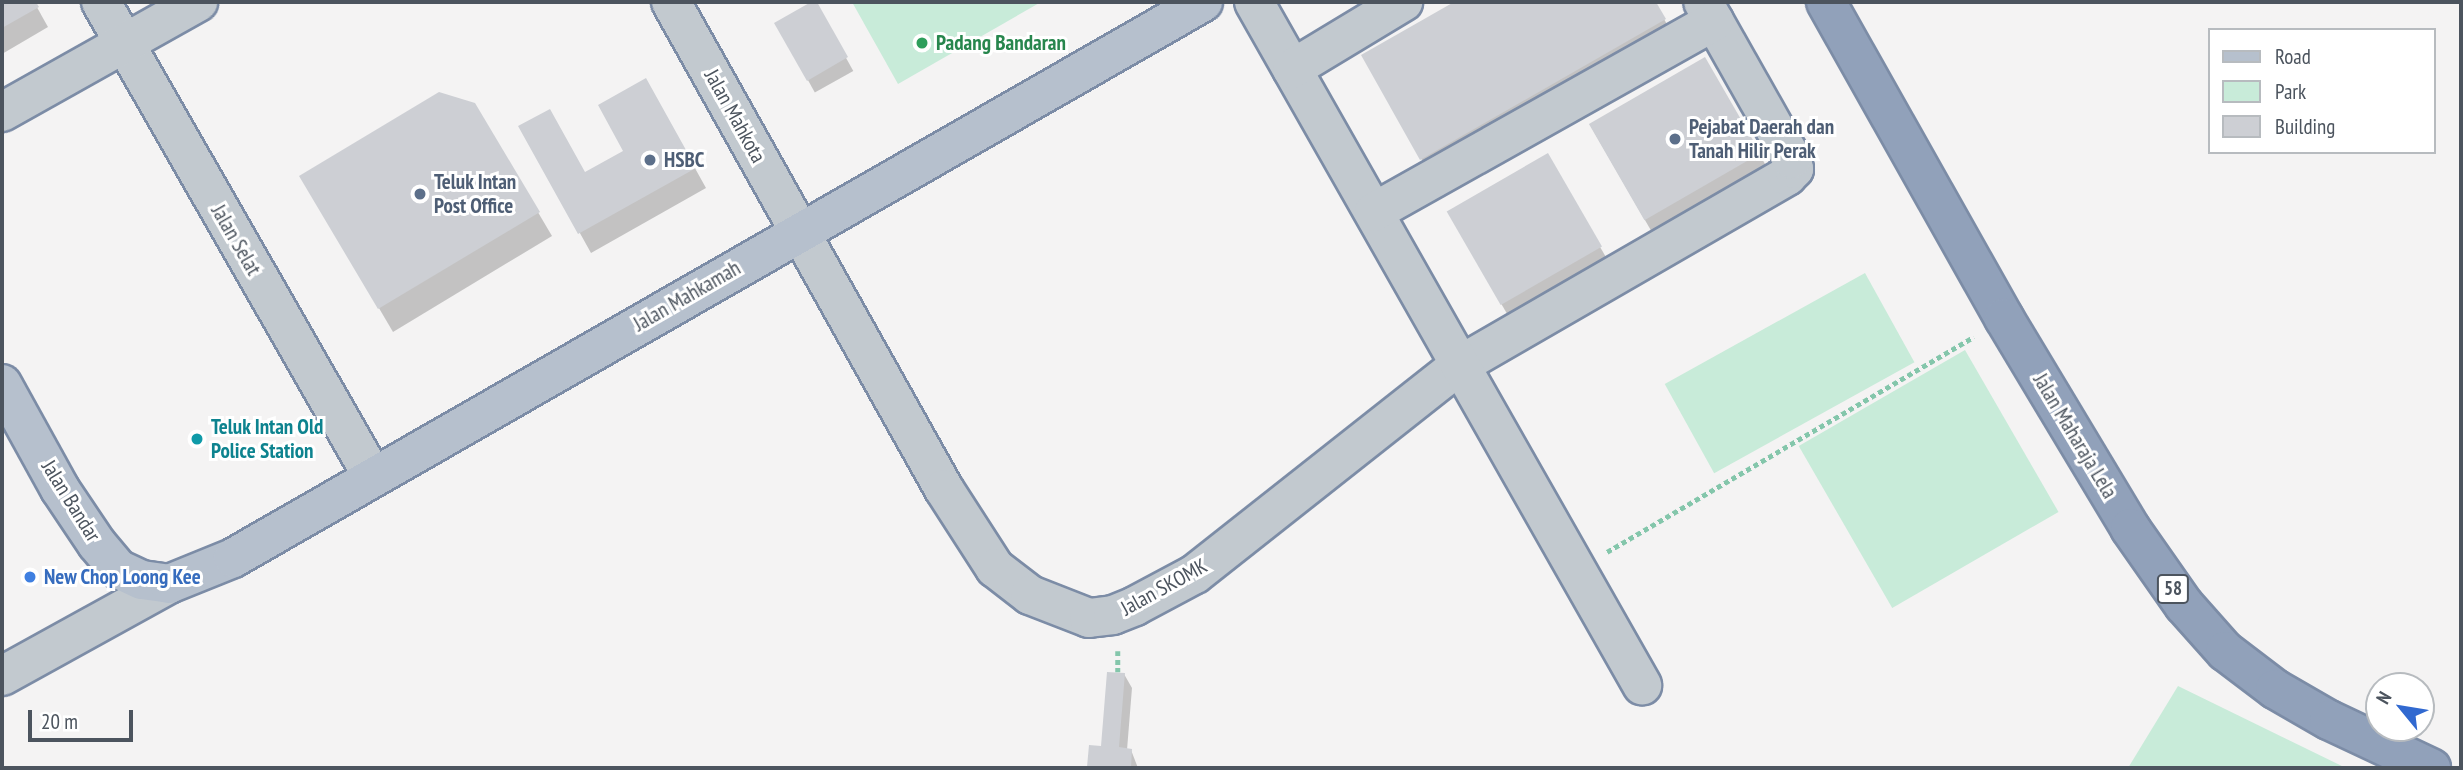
<!DOCTYPE html>
<html>
<head>
<meta charset="utf-8">
<style>
  body { margin:0 }
  #map { position:relative; width:2463px; height:770px; overflow:hidden; background:#f4f3f3; font-family:"PT Sans Narrow",sans-serif }
  div>[style] { position:absolute }
  [style*='--x'] { left:calc(var(--x)*1px); top:calc(var(--y)*1px); width:calc(var(--w)*1px); rotate:calc(var(--a)*1deg) }
  .green>* { inset:0; background:#c8ebd9; transform-origin:0 0 }
  .shadow>* { inset:0; background:#0003; transform-origin:0 0 }
  .building>* { inset:0; background:#cdcfd4; transform-origin:0 0 }
  .path>* { height:4.5px; margin-top:-2.25px; transform-origin:0; background:repeating-linear-gradient(90deg,#84c6ab 0 5px,transparent 0 8.5px) }
  .roads { filter:drop-shadow(2px 0 #7c8ca6) drop-shadow(-2px 0 #7c8ca6) drop-shadow(0 2px #7c8ca6) drop-shadow(0 -2px #7c8ca6) }
  .minor>* { height:38px; margin:-19px; padding:0 19px; transform-origin:19px; border-radius:19px; background:#c2c9cf }
  .major>* { height:38px; margin:-19px; padding:0 19px; transform-origin:19px; border-radius:19px; background:#b6c0cd }
  .highway>* { height:38px; margin:-19px; padding:0 19px; transform-origin:19px; border-radius:19px; background:#91a1ba }
  .dots>* { width:19px; height:19px; translate:-50% -50%; box-sizing:border-box; border:4px solid #fff; border-radius:50% }
  span { translate:-50% -50%; white-space:nowrap; text-align:center; line-height:1.15; -webkit-text-stroke:6px #fff; paint-order:stroke }
  .shield-label span { padding:2px 5px; background:#fff; border:2px solid; border-radius:5px; -webkit-text-stroke-width:0 }
  .shield-label { font-size:19px; color:#4c545e; font-weight:700 }
  .leisure-label { font-size:21px; color:#27864d; font-weight:700 }
  .left { translate:0 -50%; text-align:left }
  .street-label { font-size:21px; color:#4c545e }
  .service-label { font-size:21px; color:#4e5e75; font-weight:700 }
  .culture-label { font-size:21px; color:#0d838f; font-weight:700 }
  .shop-label { font-size:21px; color:#366cbe; font-weight:700 }
  .frame { position:absolute; inset:0; border:4px solid #4c545e; pointer-events:none }
  .legend { position:absolute; left:2208px; top:28px; width:228px; height:126px; box-sizing:border-box; background:#fff; border:2px solid #b7bbbf; margin:0; padding:9px 12px; list-style:none; font-size:21px; color:#4c545e }
  .legend li { display:flex; align-items:center; gap:14px; height:35px }
  .legend b { width:35px; border:2px solid #b7bbbf }
  .north { position:absolute; left:2365px; top:672px; width:70px; height:70px; box-sizing:border-box; background:#fff; border:2px solid #b7bbbf; border-radius:50%; rotate:300deg; font-size:19px; font-weight:700; line-height:28px; text-align:center; color:#4c545e }
  .north::after { content:''; display:block; margin:auto; width:24px; height:32px; background:#3169d0; clip-path:polygon(50% 0,100% 100%,50% 72%,0 100%) }
  .scale { position:absolute; left:28px; top:710px; width:105px; height:32px; box-sizing:border-box; border:4px solid #4c545e; border-top:0; padding-left:9px; font-size:21px; line-height:24px; white-space:nowrap; color:#4c545e; -webkit-text-stroke:5px #fff; paint-order:stroke }
</style>
</head>
<body>
<div id="map">
  <div class="green">
    <i style="clip-path:polygon(852px 2px,1041px 2px,898px 84px)"></i>
    <i style="left:1865px;top:273px;width:102px;height:229px;rotate:61deg"></i>
    <i style="left:1965px;top:350px;width:187px;height:192px;rotate:60deg"></i>
    <i style="clip-path:polygon(2178px 686px,2346px 768px,2128px 768px)"></i>
  </div>
  <div class="shadow">
    <i style="clip-path:polygon(2px 2px,34px 2px,48px 27px,2px 54px)"></i>
    <i style="left:815px;top:2px;width:79px;height:44px;rotate:61deg"></i>
    <i style="clip-path:polygon(1458px 2px,1654px 2px,1678px 43px,1435px 183px,1363px 56px)"></i>
    <i style="left:1705px;top:60px;width:131px;height:132px;rotate:60deg"></i>
    <i style="clip-path:polygon(646px 80px,706px 188px,591px 253px,521px 127px,585px 174px,625px 152px)"></i>
    <i style="clip-path:polygon(474px 104px,552px 236px,393px 332px,302px 177px)"></i>
    <i style="left:1547px;top:155px;width:129px;height:114px;rotate:60deg"></i>
    <i style="clip-path:polygon(1124px 674px,1132px 688px,1127px 750px,1131px 750px,1138px 768px,1090px 768px,1103px 748px)"></i>
  </div>
  <div class="building">
    <i style="clip-path:polygon(2px 2px,36px 2px,39px 7px,2px 28px)"></i>
    <i style="clip-path:polygon(811px 2px,817px 2px,848px 57px,807px 81px,774px 23px)"></i>
    <i style="clip-path:polygon(1454px 2px,1656px 2px,1666px 19px,1420px 160px,1361px 55px)"></i>
    <i style="left:1705px;top:57px;width:111px;height:134px;rotate:60deg"></i>
    <i style="clip-path:polygon(646px 78px,696px 168px,578px 234px,518px 126px,550px 109px,585px 172px,623px 151px,598px 105px)"></i>
    <i style="clip-path:polygon(439px 92px,475px 103px,540px 212px,378px 309px,299px 176px)"></i>
    <i style="left:1548px;top:153px;width:108px;height:117px;rotate:60deg"></i>
    <i style="clip-path:polygon(1107px 672px,1125px 673px,1119px 747px,1132px 749px,1131px 768px,1087px 767px,1089px 745px,1101px 746px)"></i>
  </div>
  <div class="path">
    <i style="--x:1607;--y:552;--w:425;--a:-30.4"></i>
    <i style="--x:1118;--y:651;--w:21;--a:90"></i>
  </div>
  <div class="roads">
    <div class="minor">
      <i style="--x:101;--y:2;--w:547;--a:60.2"></i>
      <i style="--x:671;--y:2;--w:558;--a:60.73"></i>
      <i style="--x:944;--y:489;--w:94;--a:57.2"></i>
      <i style="--x:995;--y:568;--w:44;--a:37.6"></i>
      <i style="--x:1030;--y:595;--w:63;--a:21.3"></i>
      <i style="--x:1089;--y:618;--w:24;--a:-7"></i>
      <i style="--x:1113;--y:615;--w:24;--a:-22"></i>
      <i style="--x:1135;--y:606;--w:68;--a:-28.1"></i>
      <i style="--x:1195;--y:574;--w:337;--a:-38.3"></i>
      <i style="--x:1460;--y:365;--w:378;--a:-30"></i>
      <i style="--x:1787;--y:176;--w:10;--a:-45"></i>
      <i style="--x:1794;--y:169;--w:10;--a:-101"></i>
      <i style="--x:1792;--y:159;--w:180;--a:-119.5"></i>
      <i style="--x:1254;--y:2;--w:786;--a:60.4"></i>
      <i style="--x:1292;--y:69;--w:130;--a:-31.1"></i>
      <i style="--x:2;--y:112;--w:225;--a:-29.3"></i>
      <i style="--x:1374;--y:212;--w:390;--a:-29.3"></i>
      <i style="--x:2;--y:676;--w:191;--a:-28.9"></i>
    </div>
    <div class="major">
      <i style="--x:2;--y:384;--w:120;--a:61.1"></i>
      <i style="--x:60;--y:489;--w:66;--a:56.1"></i>
      <i style="--x:97;--y:544;--w:33;--a:50"></i>
      <i style="--x:118;--y:569;--w:26;--a:25"></i>
      <i style="--x:142;--y:580;--w:27;--a:8"></i>
      <i style="--x:169;--y:584;--w:69;--a:-22.1"></i>
      <i style="--x:233;--y:558;--w:1118;--a:-29.82"></i>
    </div>
    <div class="highway">
      <i style="--x:1826;--y:2;--w:363;--a:60.6"></i>
      <i style="--x:2004;--y:318;--w:245;--a:59"></i>
      <i style="--x:2130;--y:528;--w:94;--a:55"></i>
      <i style="--x:2184;--y:605;--w:62;--a:48.3"></i>
      <i style="--x:2225;--y:651;--w:63;--a:37.2"></i>
      <i style="--x:2275;--y:689;--w:62;--a:29.9"></i>
      <i style="--x:2329;--y:720;--w:113;--a:25.2"></i>
    </div>
  </div>
  <div class="dots">
    <i style="left:922px;top:43px;background:#2e9e5b"></i>
    <i style="left:1675px;top:139px;background:#5c6f8a"></i>
    <i style="left:650px;top:160px;background:#5c6f8a"></i>
    <i style="left:420px;top:194px;background:#5c6f8a"></i>
    <i style="left:197px;top:439px;background:#0f9aa8"></i>
    <i style="left:30px;top:577px;background:#3f7fe0"></i>
  </div>
  <div class="shield-label">
    <span style="left:2173px;top:589px">58</span>
  </div>
  <div class="leisure-label">
    <span class="left" style="left:936px;top:43px">Padang Bandaran</span>
  </div>
  <div class="street-label">
    <span style="left:735px;top:116px;rotate:61deg">Jalan Mahkota</span>
    <span style="left:236px;top:240px;rotate:60deg">Jalan Selat</span>
    <span style="left:687px;top:296px;rotate:-30deg">Jalan Mahkamah</span>
    <span style="left:2075px;top:436px;rotate:59deg">Jalan Maharaja Lela</span>
    <span style="left:71px;top:501px;rotate:58deg">Jalan Bandar</span>
    <span style="left:1164px;top:587px;rotate:-29deg">Jalan SKOMK</span>
  </div>
  <div class="service-label">
    <span class="left" style="left:1689px;top:139px">Pejabat Daerah dan<br>Tanah Hilir Perak</span>
    <span class="left" style="left:664px;top:160px">HSBC</span>
    <span class="left" style="left:434px;top:194px">Teluk Intan<br>Post Office</span>
  </div>
  <div class="culture-label">
    <span class="left" style="left:211px;top:439px">Teluk Intan Old<br>Police Station</span>
  </div>
  <div class="shop-label">
    <span class="left" style="left:44px;top:577px">New Chop Loong Kee</span>
  </div>
  <div class="frame"></div>
  <ul class="legend">
  <li><b style="height:9px;background:#b6c0cd"></b>Road</li>
  <li><b style="height:19px;background:#c8ebd9"></b>Park</li>
  <li><b style="height:19px;background:#cdcfd4"></b>Building</li>
  </ul>
  <div class="north">N</div>
  <div class="scale">20 m</div>
</div>
</body>
</html>
